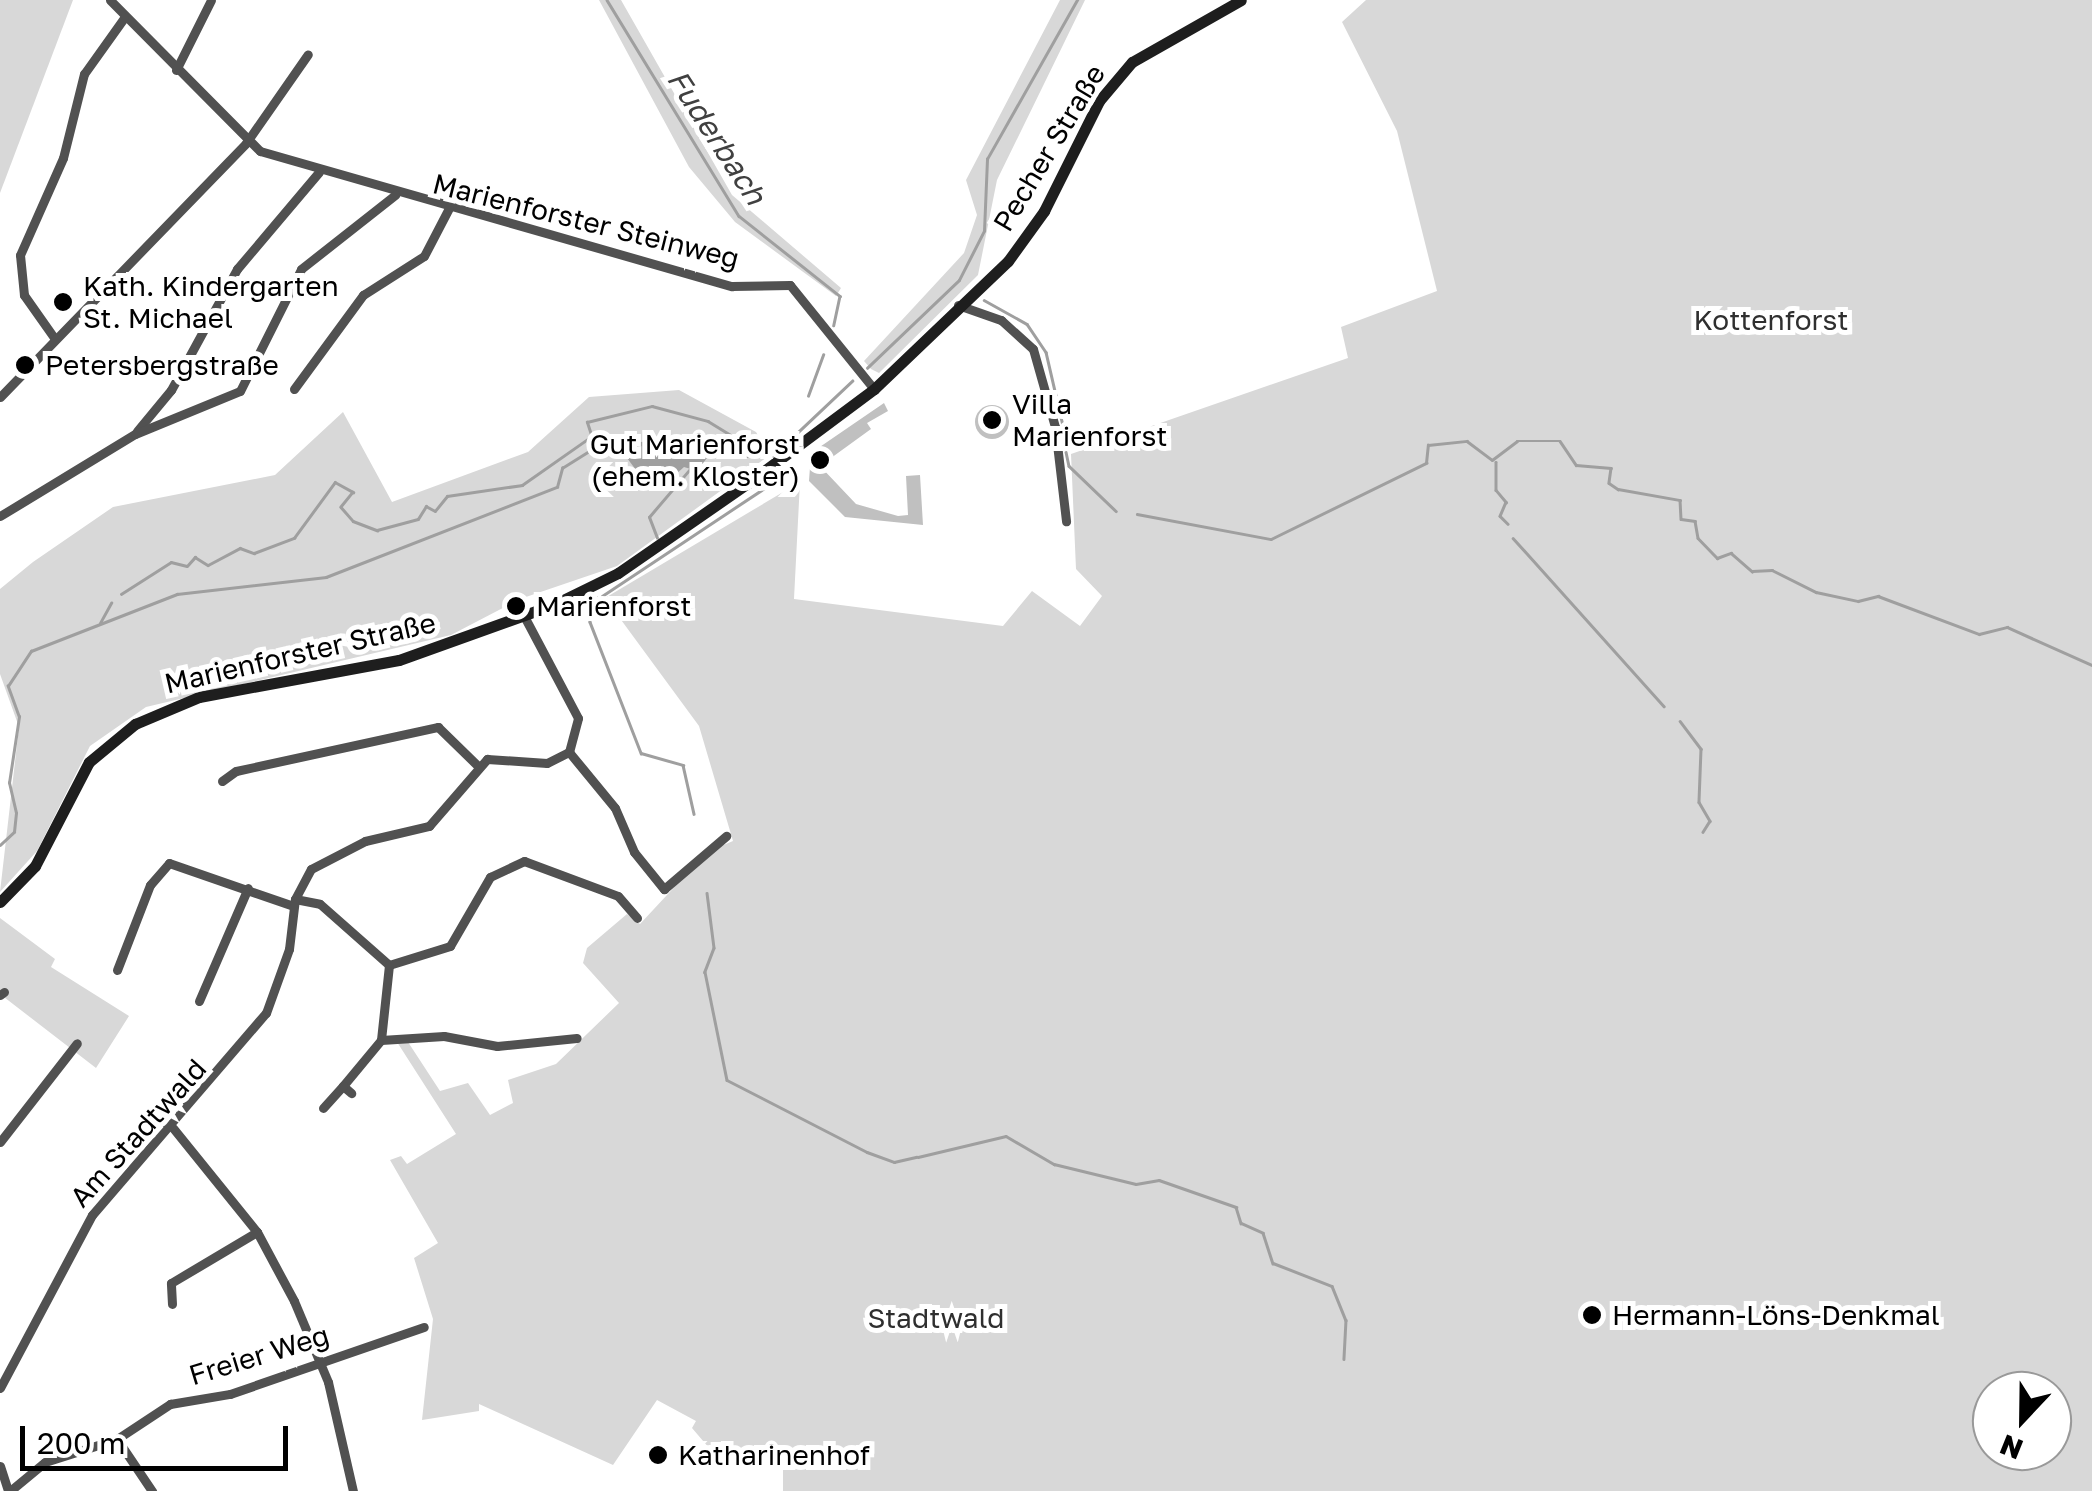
<!DOCTYPE html>
<html>
<head>
<meta charset="utf-8">
<style>
  body { margin:0 }
  #map { position:relative; width:2092px; height:1491px; overflow:hidden; background:#fff; font-family:"Golos Text",sans-serif }
  div>[style] { position:absolute }
  [style*='--x'] { left:calc(var(--x)*1px); top:calc(var(--y)*1px); width:calc(var(--w)*1px); rotate:calc(var(--a)*1deg) }
  .green>* { inset:0; background:#d8d8d8 }
  .water>* { inset:0; background:#9f9f9f }
  .stream>* { height:2.5px; margin:-1.25px; padding:0 1.25px; transform-origin:1.25px; border-radius:1.25px; background:#9f9f9f }
  .building>* { inset:0; background:#c0c0c0 }
  .round { border-radius:50% }
  .minor>* { height:9px; margin:-4.5px; padding:0 4.5px; transform-origin:4.5px; border-radius:4.5px; background:#515151 }
  .secondary>* { height:11px; margin:-5.5px; padding:0 5.5px; transform-origin:5.5px; border-radius:5.5px; background:#1e1e1e }
  .dots>* { width:28px; height:28px; translate:-50% -50%; box-sizing:border-box; border:5px solid #fff; border-radius:50% }
  span { translate:-50% -50%; white-space:nowrap; text-align:center; line-height:1.15; -webkit-text-stroke:10px #fff; paint-order:stroke }
  .street-label { font-size:28px; color:#000 }
  .poi-label { font-size:28px; color:#000 }
  .left { translate:0 -50%; text-align:left }
  .right { translate:-100% -50%; text-align:right }
  .park-label { font-size:28px; color:#2f2f2f }
  .water-label { font-size:30px; color:#404040; font-style:italic }
  .north { position:absolute; left:1972px; top:1371px; width:100px; height:100px; box-sizing:border-box; background:#fff; border:2px solid #999; border-radius:50%; rotate:202deg; font-size:28px; font-weight:700; line-height:40px; text-align:center; color:#000 }
  .north::after { content:''; display:block; margin:auto; width:35px; height:45px; background:#000; clip-path:polygon(50% 0,100% 100%,50% 72%,0 100%) }
  .scale { position:absolute; left:20px; top:1426px; width:268px; height:45px; box-sizing:border-box; border:5px solid #000; border-top:0; padding-left:12px; font-size:30px; line-height:35px; white-space:nowrap; color:#000; -webkit-text-stroke:8px #fff; paint-order:stroke }
</style>
</head>
<body>
<div id="map">
  <div class="green">
    <i style="clip-path:polygon(0 0,73px 0,0 193px)"></i>
    <i style="clip-path:polygon(599px 0,621px 0,732px 195px,841px 288px,836px 296px,735px 222px,689px 167px)"></i>
    <i style="clip-path:polygon(1060px 0,1085px 0,997px 180px,978px 275px,879px 373px,871px 369px,864px 361px,964px 253px,977px 215px,966px 180px)"></i>
    <i style="clip-path:polygon(evenodd,1366px 0,2092px 0,2092px 1491px,783px 1491px,783px 1458px,721px 1462px,692px 1428px,696px 1421px,657px 1400px,613px 1465px,479px 1404px,479px 1411px,422px 1420px,433px 1319px,414px 1258px,438px 1243px,390px 1160px,401px 1156px,407px 1164px,456px 1134px,397px 1042px,408px 1042px,440px 1091px,468px 1083px,490px 1115px,513px 1103px,508px 1080px,556px 1064px,619px 1003px,583px 963px,587px 948px,627px 914px,640px 924px,707px 852px,733px 841px,699px 726px,605px 598px,800px 482px,794px 599px,1003px 626px,1032px 591px,1080px 626px,1102px 596px,1076px 569px,1071px 454px,1348px 358px,1341px 327px,1437px 291px,1397px 131px,1342px 22px,1366px 0,1992px 1391px,2052px 1391px,2052px 1451px,1992px 1451px,1992px 1391px)"></i>
    <i style="clip-path:polygon(679px 390px,756px 432px,770px 455px,617px 566px,520px 599px,451px 635px,146px 707px,90px 746px,37px 851px,0 892px,19px 727px,0 674px,0 589px,33px 562px,113px 507px,275px 475px,343px 412px,392px 502px,528px 452px,589px 397px)"></i>
    <i style="clip-path:polygon(0 918px,55px 959px,51px 967px,129px 1016px,96px 1068px,0 994px)"></i>
  </div>
  <div class="water">
    <i style="clip-path:polygon(660px 441px,695px 449px,707px 458px,697px 471px,684px 467px,675px 475px,636px 470px,624px 454px,640px 442px)"></i>
  </div>
  <div class="stream">
    <i style="--x:607;--y:0;--w:253;--a:58.6"></i>
    <i style="--x:739;--y:216;--w:129;--a:38.4"></i>
    <i style="--x:840;--y:296;--w:30;--a:102"></i>
    <i style="--x:984;--y:300;--w:49;--a:29.2"></i>
    <i style="--x:1027;--y:324;--w:34;--a:56"></i>
    <i style="--x:1046;--y:352;--w:84;--a:77"></i>
    <i style="--x:867;--y:368;--w:127;--a:-43.7"></i>
    <i style="--x:959;--y:280;--w:55;--a:-63"></i>
    <i style="--x:984;--y:231;--w:72;--a:-87.6"></i>
    <i style="--x:987;--y:159;--w:183;--a:-60.5"></i>
    <i style="--x:808;--y:396;--w:44;--a:-69.9"></i>
    <i style="--x:1066;--y:452;--w:14;--a:78"></i>
    <i style="--x:1069;--y:466;--w:65;--a:43.8"></i>
    <i style="--x:705;--y:457;--w:68;--a:0"></i>
    <i style="--x:1496;--y:462;--w:28;--a:90"></i>
    <i style="--x:1496;--y:490;--w:16;--a:50"></i>
    <i style="--x:1506;--y:502;--w:15;--a:113"></i>
    <i style="--x:1500;--y:516;--w:11;--a:45"></i>
    <i style="--x:1137;--y:514;--w:136;--a:10.6"></i>
    <i style="--x:1271;--y:539;--w:173;--a:-26.1"></i>
    <i style="--x:1426;--y:463;--w:18;--a:-84"></i>
    <i style="--x:1428;--y:445;--w:39;--a:-6"></i>
    <i style="--x:1467;--y:441;--w:31;--a:37"></i>
    <i style="--x:1492;--y:460;--w:31;--a:-37"></i>
    <i style="--x:1517;--y:441;--w:43;--a:0"></i>
    <i style="--x:1560;--y:441;--w:29;--a:56"></i>
    <i style="--x:1576;--y:465;--w:35;--a:5"></i>
    <i style="--x:1611;--y:468;--w:15;--a:98"></i>
    <i style="--x:1609;--y:483;--w:11;--a:34"></i>
    <i style="--x:1618;--y:489;--w:63;--a:10.1"></i>
    <i style="--x:1680;--y:500;--w:19;--a:87"></i>
    <i style="--x:1681;--y:519;--w:14;--a:8"></i>
    <i style="--x:1695;--y:521;--w:17;--a:80"></i>
    <i style="--x:1698;--y:538;--w:28;--a:46"></i>
    <i style="--x:1717;--y:558;--w:15;--a:-20"></i>
    <i style="--x:1731;--y:553;--w:28;--a:41"></i>
    <i style="--x:1752;--y:571;--w:20;--a:-3"></i>
    <i style="--x:1772;--y:570;--w:49;--a:26.6"></i>
    <i style="--x:1816;--y:592;--w:43;--a:12.1"></i>
    <i style="--x:1858;--y:601;--w:21;--a:-14"></i>
    <i style="--x:1878;--y:596;--w:108;--a:20.6"></i>
    <i style="--x:1979;--y:634;--w:29;--a:-14"></i>
    <i style="--x:2007;--y:627;--w:93;--a:24.1"></i>
    <i style="--x:657;--y:538;--w:22;--a:-111"></i>
    <i style="--x:649;--y:517;--w:63;--a:-49.5"></i>
    <i style="--x:1513;--y:538;--w:226;--a:48.1"></i>
    <i style="--x:121;--y:594;--w:59;--a:-32.6"></i>
    <i style="--x:171;--y:562;--w:16;--a:14"></i>
    <i style="--x:187;--y:566;--w:12;--a:-48"></i>
    <i style="--x:195;--y:557;--w:15;--a:32"></i>
    <i style="--x:208;--y:565;--w:36;--a:-28"></i>
    <i style="--x:240;--y:548;--w:15;--a:20"></i>
    <i style="--x:254;--y:553;--w:43;--a:-20.6"></i>
    <i style="--x:294;--y:538;--w:69;--a:-53.8"></i>
    <i style="--x:335;--y:482;--w:21;--a:29"></i>
    <i style="--x:353;--y:492;--w:19;--a:129"></i>
    <i style="--x:341;--y:507;--w:18;--a:49"></i>
    <i style="--x:353;--y:521;--w:26;--a:21"></i>
    <i style="--x:377;--y:530;--w:42;--a:-15"></i>
    <i style="--x:418;--y:519;--w:15;--a:-58"></i>
    <i style="--x:426;--y:506;--w:10;--a:29"></i>
    <i style="--x:435;--y:511;--w:19;--a:-51"></i>
    <i style="--x:447;--y:496;--w:76;--a:-8.3"></i>
    <i style="--x:522;--y:485;--w:82;--a:-35"></i>
    <i style="--x:602;--y:596;--w:222;--a:-33.6"></i>
    <i style="--x:597;--y:598;--w:10;--a:151"></i>
    <i style="--x:588;--y:603;--w:19;--a:84"></i>
    <i style="--x:590;--y:622;--w:141;--a:68.7"></i>
    <i style="--x:641;--y:753;--w:44;--a:15.9"></i>
    <i style="--x:683;--y:765;--w:50;--a:77.3"></i>
    <i style="--x:100;--y:623;--w:23;--a:-61"></i>
    <i style="--x:1680;--y:721;--w:35;--a:53"></i>
    <i style="--x:1701;--y:749;--w:53;--a:92.2"></i>
    <i style="--x:1699;--y:802;--w:22;--a:60"></i>
    <i style="--x:1710;--y:821;--w:13;--a:122"></i>
    <i style="--x:0;--y:845;--w:19;--a:-43"></i>
    <i style="--x:14;--y:832;--w:19;--a:-84"></i>
    <i style="--x:16;--y:813;--w:31;--a:-103"></i>
    <i style="--x:9;--y:783;--w:67;--a:-81.4"></i>
    <i style="--x:19;--y:717;--w:33;--a:-110"></i>
    <i style="--x:8;--y:686;--w:42;--a:-56.7"></i>
    <i style="--x:31;--y:651;--w:157;--a:-21.3"></i>
    <i style="--x:177;--y:594;--w:150;--a:-6.5"></i>
    <i style="--x:326;--y:577;--w:248;--a:-21.3"></i>
    <i style="--x:557;--y:487;--w:20;--a:-75"></i>
    <i style="--x:562;--y:468;--w:39;--a:-32"></i>
    <i style="--x:595;--y:447;--w:26;--a:-108"></i>
    <i style="--x:587;--y:422;--w:67;--a:-13.8"></i>
    <i style="--x:652;--y:406;--w:58;--a:15"></i>
    <i style="--x:708;--y:421;--w:57;--a:31.5"></i>
    <i style="--x:757;--y:451;--w:44;--a:-24.2"></i>
    <i style="--x:797;--y:433;--w:76;--a:-43.4"></i>
    <i style="--x:707;--y:893;--w:55;--a:82.7"></i>
    <i style="--x:714;--y:948;--w:26;--a:111"></i>
    <i style="--x:705;--y:972;--w:110;--a:78.5"></i>
    <i style="--x:727;--y:1080;--w:157;--a:27.2"></i>
    <i style="--x:867;--y:1152;--w:29;--a:20"></i>
    <i style="--x:894;--y:1162;--w:23;--a:-13"></i>
    <i style="--x:918;--y:1157;--w:90;--a:-13.4"></i>
    <i style="--x:1006;--y:1136;--w:56;--a:30.3"></i>
    <i style="--x:1054;--y:1164;--w:84;--a:13.7"></i>
    <i style="--x:1136;--y:1184;--w:23;--a:-10"></i>
    <i style="--x:1159;--y:1180;--w:82;--a:19.3"></i>
    <i style="--x:1236;--y:1207;--w:17;--a:73"></i>
    <i style="--x:1241;--y:1223;--w:24;--a:24"></i>
    <i style="--x:1263;--y:1233;--w:32;--a:72"></i>
    <i style="--x:1273;--y:1263;--w:63;--a:21.3"></i>
    <i style="--x:1332;--y:1286;--w:37;--a:68"></i>
    <i style="--x:1346;--y:1320;--w:39;--a:93"></i>
  </div>
  <div class="building">
    <i style="clip-path:polygon(884px 403px,888px 411px,867px 423px,871px 429px,820px 466px,856px 504px,898px 516px,908px 515px,906px 476px,920px 475px,923px 525px,845px 517px,809px 481px,811px 453px)"></i>
    <i class="round" style="left:975px;top:405px;width:34px;height:34px"></i>
  </div>
  <div class="minor">
    <i style="--x:110;--y:0;--w:213;--a:45.2"></i>
    <i style="--x:260;--y:151;--w:491;--a:16"></i>
    <i style="--x:732;--y:286;--w:58;--a:-1"></i>
    <i style="--x:790;--y:285;--w:134;--a:51.1"></i>
    <i style="--x:176;--y:70;--w:78;--a:-63.4"></i>
    <i style="--x:958;--y:305;--w:46;--a:19.2"></i>
    <i style="--x:1001;--y:320;--w:43;--a:42.2"></i>
    <i style="--x:1033;--y:349;--w:81;--a:74.2"></i>
    <i style="--x:1055;--y:427;--w:95;--a:83.3"></i>
    <i style="--x:55;--y:339;--w:54;--a:-125.2"></i>
    <i style="--x:24;--y:295;--w:40;--a:-95.7"></i>
    <i style="--x:20;--y:255;--w:106;--a:-66.1"></i>
    <i style="--x:63;--y:158;--w:87;--a:-76"></i>
    <i style="--x:84;--y:74;--w:69;--a:-54.5"></i>
    <i style="--x:294;--y:389;--w:117;--a:-53.7"></i>
    <i style="--x:363;--y:295;--w:72;--a:-32.6"></i>
    <i style="--x:424;--y:256;--w:54;--a:-62.5"></i>
    <i style="--x:0;--y:397;--w:354;--a:-45.9"></i>
    <i style="--x:246;--y:143;--w:108;--a:-55.1"></i>
    <i style="--x:137;--y:431;--w:53;--a:-50.3"></i>
    <i style="--x:171;--y:390;--w:138;--a:-61.4"></i>
    <i style="--x:237;--y:269;--w:127;--a:-49.8"></i>
    <i style="--x:0;--y:516;--w:158;--a:-31.3"></i>
    <i style="--x:135;--y:434;--w:113;--a:-22.3"></i>
    <i style="--x:240;--y:391;--w:136;--a:-63.4"></i>
    <i style="--x:301;--y:269;--w:120;--a:-38.2"></i>
    <i style="--x:569;--y:752;--w:72;--a:50.6"></i>
    <i style="--x:615;--y:808;--w:48;--a:66.6"></i>
    <i style="--x:634;--y:852;--w:48;--a:51"></i>
    <i style="--x:664;--y:889;--w:82;--a:-40.5"></i>
    <i style="--x:222;--y:781;--w:17;--a:-36"></i>
    <i style="--x:236;--y:771;--w:207;--a:-12.3"></i>
    <i style="--x:438;--y:727;--w:54;--a:44.3"></i>
    <i style="--x:295;--y:899;--w:25;--a:11"></i>
    <i style="--x:320;--y:904;--w:92;--a:41.5"></i>
    <i style="--x:389;--y:965;--w:75;--a:96.1"></i>
    <i style="--x:381;--y:1040;--w:60;--a:129.6"></i>
    <i style="--x:343;--y:1086;--w:11;--a:41"></i>
    <i style="--x:389;--y:965;--w:64;--a:-17.3"></i>
    <i style="--x:450;--y:946;--w:80;--a:-59.9"></i>
    <i style="--x:490;--y:877;--w:38;--a:-25"></i>
    <i style="--x:524;--y:861;--w:100;--a:20.4"></i>
    <i style="--x:618;--y:896;--w:29;--a:49"></i>
    <i style="--x:117;--y:970;--w:91;--a:-68.8"></i>
    <i style="--x:150;--y:885;--w:29;--a:-49"></i>
    <i style="--x:169;--y:863;--w:131;--a:19.1"></i>
    <i style="--x:0;--y:995;--w:5;--a:-37"></i>
    <i style="--x:199;--y:1001;--w:123;--a:-66.6"></i>
    <i style="--x:381;--y:1040;--w:63;--a:-3.6"></i>
    <i style="--x:444;--y:1036;--w:54;--a:10.7"></i>
    <i style="--x:497;--y:1046;--w:80;--a:-5.7"></i>
    <i style="--x:323;--y:1108;--w:30;--a:-48"></i>
    <i style="--x:173;--y:1128;--w:134;--a:51.1"></i>
    <i style="--x:257;--y:1232;--w:78;--a:61.8"></i>
    <i style="--x:294;--y:1301;--w:88;--a:67.2"></i>
    <i style="--x:328;--y:1382;--w:112;--a:77.1"></i>
    <i style="--x:0;--y:1142;--w:125;--a:-52.1"></i>
    <i style="--x:172;--y:1304;--w:21;--a:-93"></i>
    <i style="--x:171;--y:1283;--w:100;--a:-30.7"></i>
    <i style="--x:0;--y:1388;--w:196;--a:-62"></i>
    <i style="--x:92;--y:1215;--w:267;--a:-49.3"></i>
    <i style="--x:266;--y:1013;--w:68;--a:-70.2"></i>
    <i style="--x:289;--y:949;--w:50;--a:-83.2"></i>
    <i style="--x:295;--y:899;--w:34;--a:-62"></i>
    <i style="--x:311;--y:869;--w:61;--a:-27.4"></i>
    <i style="--x:365;--y:841;--w:66;--a:-13.2"></i>
    <i style="--x:429;--y:826;--w:89;--a:-49.1"></i>
    <i style="--x:487;--y:759;--w:60;--a:3.8"></i>
    <i style="--x:547;--y:763;--w:25;--a:-27"></i>
    <i style="--x:569;--y:752;--w:35;--a:-75"></i>
    <i style="--x:578;--y:718;--w:115;--a:-117.9"></i>
    <i style="--x:117;--y:1439;--w:63;--a:56.1"></i>
    <i style="--x:0;--y:1466;--w:26;--a:72"></i>
    <i style="--x:10;--y:1491;--w:45;--a:-39.6"></i>
    <i style="--x:45;--y:1462;--w:76;--a:-17.7"></i>
    <i style="--x:117;--y:1439;--w:64;--a:-33.4"></i>
    <i style="--x:170;--y:1404;--w:61;--a:-9.5"></i>
    <i style="--x:230;--y:1394;--w:205;--a:-19.1"></i>
  </div>
  <div class="secondary">
    <i style="--x:0;--y:902;--w:50;--a:-45.8"></i>
    <i style="--x:35;--y:866;--w:117;--a:-62.6"></i>
    <i style="--x:89;--y:762;--w:60;--a:-39.6"></i>
    <i style="--x:135;--y:724;--w:69;--a:-22.9"></i>
    <i style="--x:199;--y:697;--w:203;--a:-10.5"></i>
    <i style="--x:399;--y:660;--w:166;--a:-19.7"></i>
    <i style="--x:555;--y:604;--w:70;--a:-26.2"></i>
    <i style="--x:618;--y:573;--w:158;--a:-34.7"></i>
    <i style="--x:748;--y:483;--w:157;--a:-36.7"></i>
    <i style="--x:874;--y:389;--w:185;--a:-43.7"></i>
    <i style="--x:1008;--y:261;--w:62;--a:-54.2"></i>
    <i style="--x:1044;--y:211;--w:123;--a:-63.4"></i>
    <i style="--x:1099;--y:101;--w:51;--a:-49.8"></i>
    <i style="--x:1132;--y:62;--w:125;--a:-29.6"></i>
  </div>
  <div class="dots">
    <i style="left:63px;top:302px;background:#000"></i>
    <i style="left:25px;top:365px;background:#000"></i>
    <i style="left:992px;top:420px;background:#000"></i>
    <i style="left:820px;top:460px;background:#000"></i>
    <i style="left:516px;top:606px;background:#000"></i>
    <i style="left:1592px;top:1315px;background:#000"></i>
    <i style="left:658px;top:1455px;background:#000"></i>
  </div>
  <div class="street-label">
    <span style="left:1049px;top:148px;rotate:-59deg">Pecher Straße</span>
    <span style="left:586px;top:221px;rotate:14deg">Marienforster Steinweg</span>
    <span style="left:300px;top:653px;rotate:-13deg">Marienforster Straße</span>
    <span style="left:138px;top:1133px;rotate:-48deg">Am Stadtwald</span>
    <span style="left:259px;top:1355px;rotate:-17deg">Freier Weg</span>
  </div>
  <div class="poi-label">
    <span class="left" style="left:83px;top:302px">Kath. Kindergarten<br>St. Michael</span>
    <span class="left" style="left:45px;top:365px">Petersbergstraße</span>
    <span class="left" style="left:1012px;top:420px">Villa<br>Marienforst</span>
    <span class="right" style="left:800px;top:460px">Gut Marienforst<br>(ehem. Kloster)</span>
    <span class="left" style="left:536px;top:606px">Marienforst</span>
    <span class="left" style="left:1612px;top:1315px">Hermann-Löns-Denkmal</span>
    <span class="left" style="left:678px;top:1455px">Katharinenhof</span>
  </div>
  <div class="park-label">
    <span style="left:1771px;top:320px">Kottenforst</span>
    <span style="left:936px;top:1318px">Stadtwald</span>
  </div>
  <div class="water-label">
    <span style="left:717px;top:137px;rotate:57deg">Fuderbach</span>
  </div>
  <div class="north">N</div>
  <div class="scale">200 m</div>
</div>
</body>
</html>
